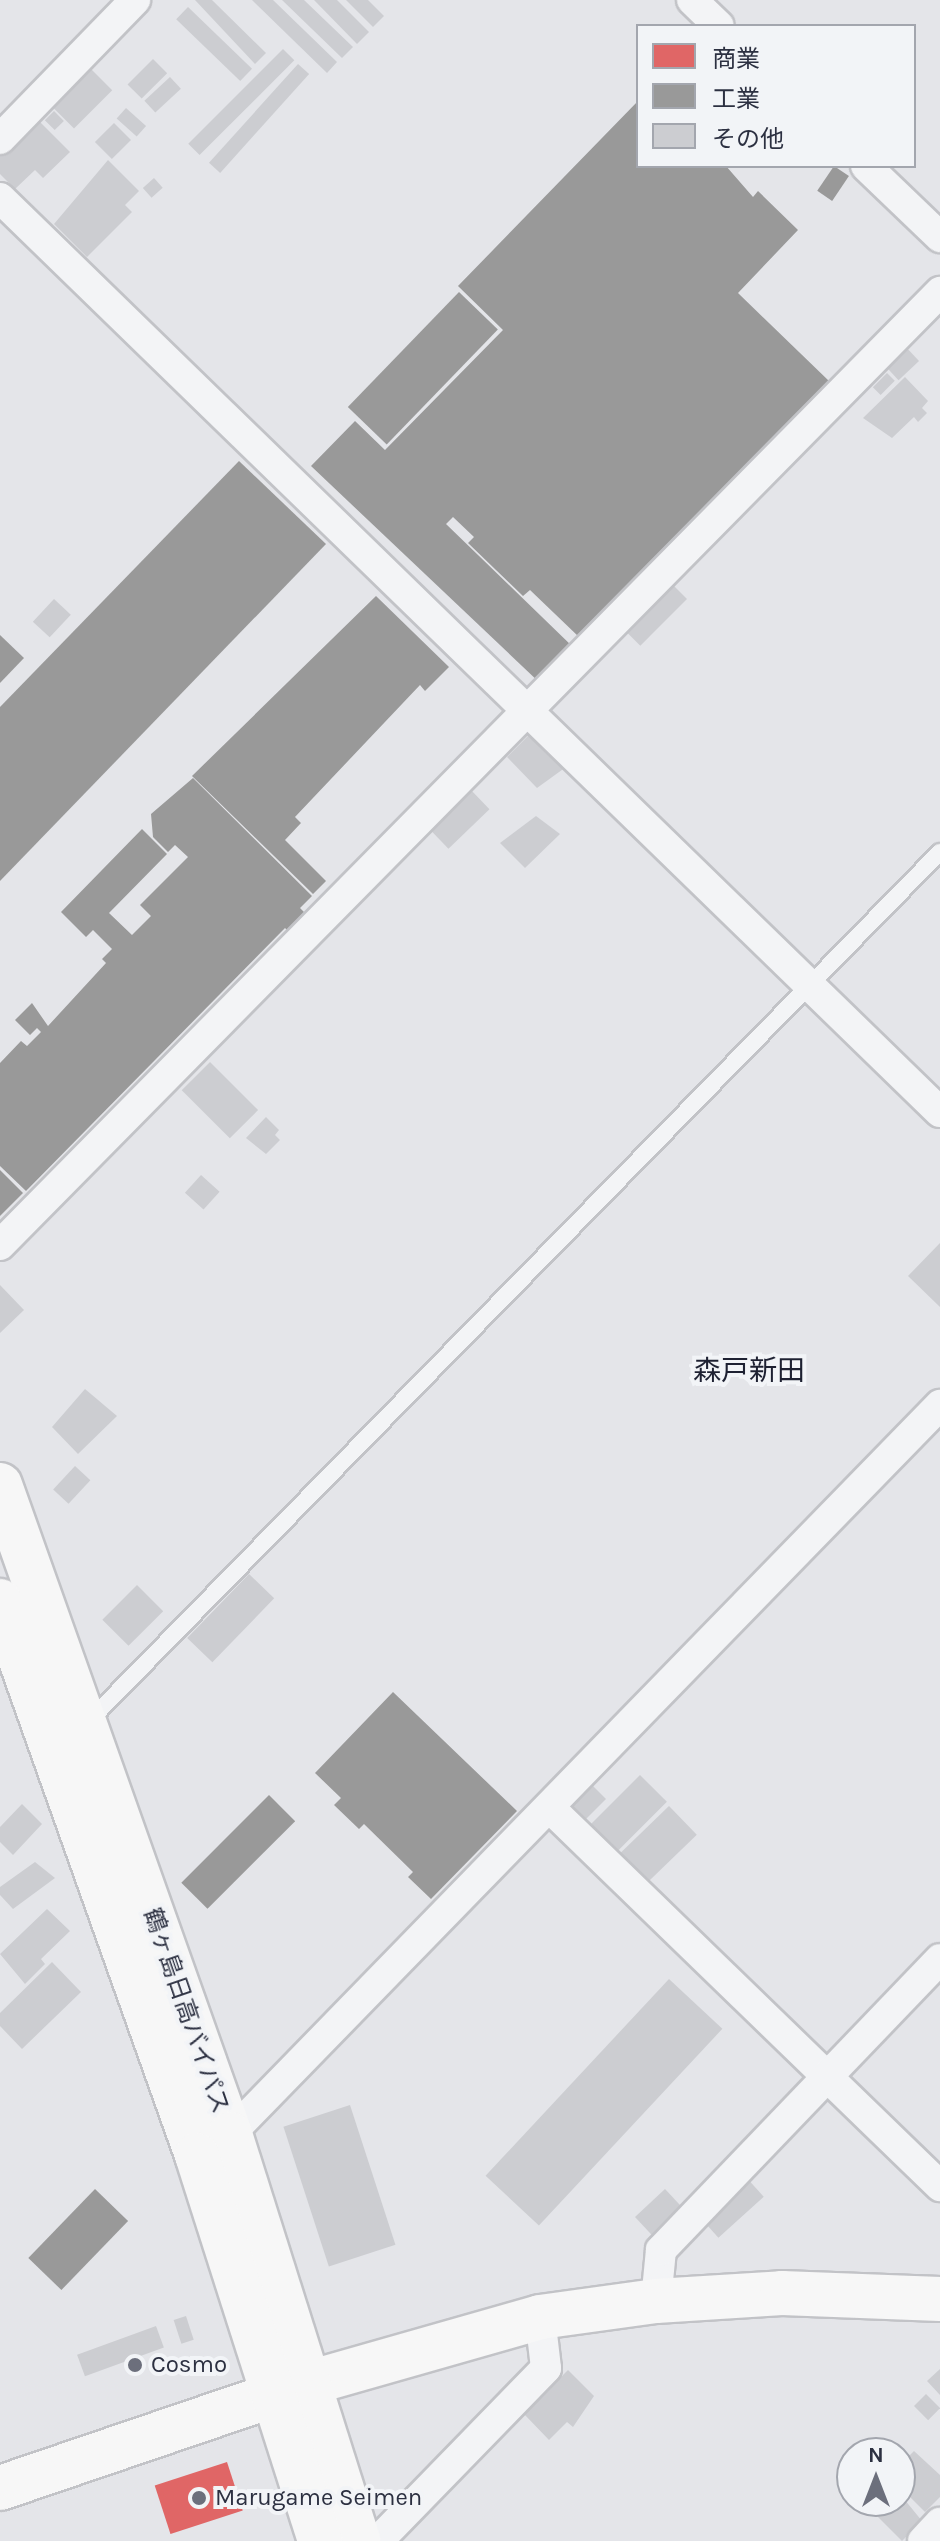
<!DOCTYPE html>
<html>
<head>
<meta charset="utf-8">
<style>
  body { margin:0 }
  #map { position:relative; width:940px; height:2541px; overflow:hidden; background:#e4e5e9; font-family:Karla,"Noto Sans JP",sans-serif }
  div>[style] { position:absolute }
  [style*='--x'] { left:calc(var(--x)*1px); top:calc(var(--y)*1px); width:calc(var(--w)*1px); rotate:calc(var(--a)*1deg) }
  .shops>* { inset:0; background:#e06666; transform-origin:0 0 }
  .industry>* { inset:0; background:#999; transform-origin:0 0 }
  .building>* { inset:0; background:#cccdd1; transform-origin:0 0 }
  .roads { filter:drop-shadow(2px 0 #c2c3c7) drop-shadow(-2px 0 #c2c3c7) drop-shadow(0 2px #c2c3c7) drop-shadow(0 -2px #c2c3c7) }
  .lane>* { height:16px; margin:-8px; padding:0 8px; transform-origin:8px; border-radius:8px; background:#f3f4f6 }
  .street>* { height:30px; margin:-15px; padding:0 15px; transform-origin:15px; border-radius:15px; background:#f3f4f6 }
  .secondary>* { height:44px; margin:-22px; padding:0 22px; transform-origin:22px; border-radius:22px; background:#f7f7f7 }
  .highway>* { height:44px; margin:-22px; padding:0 22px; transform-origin:22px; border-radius:22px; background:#f7f7f7 }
  .dots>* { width:22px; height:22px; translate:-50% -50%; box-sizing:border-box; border:4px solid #f2f4f7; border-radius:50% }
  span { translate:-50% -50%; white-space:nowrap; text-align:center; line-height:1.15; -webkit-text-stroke:8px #f2f4f7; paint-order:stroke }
  .street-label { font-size:24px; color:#2c3041 }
  .poi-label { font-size:24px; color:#2c3041 }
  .left { translate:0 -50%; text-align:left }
  .quarter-label { font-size:28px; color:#1e2132 }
  .legend { position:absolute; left:636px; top:24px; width:280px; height:144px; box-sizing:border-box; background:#f2f4f7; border:2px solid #a3a6ae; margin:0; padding:10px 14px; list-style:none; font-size:24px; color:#2c3041 }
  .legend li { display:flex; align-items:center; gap:16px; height:40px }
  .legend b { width:40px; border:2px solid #a3a6ae }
  .north { position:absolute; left:836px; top:2437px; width:80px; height:80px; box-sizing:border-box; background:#f2f4f7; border:2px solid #a3a6ae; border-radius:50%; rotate:0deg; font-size:22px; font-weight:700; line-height:32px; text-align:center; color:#2c3041 }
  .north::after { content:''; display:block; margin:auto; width:28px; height:36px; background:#6c6f7c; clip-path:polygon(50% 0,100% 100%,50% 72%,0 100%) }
</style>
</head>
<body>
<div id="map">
  <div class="shops">
    <i style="left:227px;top:2462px;width:51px;height:76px;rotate:72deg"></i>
  </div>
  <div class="industry">
    <i style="clip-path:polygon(638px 101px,638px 166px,726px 166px,753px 197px,758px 191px,798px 230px,738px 293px,829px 381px,579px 637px,530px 590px,523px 596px,468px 543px,474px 537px,453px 517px,446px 524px,575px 649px,541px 684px,311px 466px,355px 421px,385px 450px,503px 330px,458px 286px)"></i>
    <i style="left:834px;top:166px;width:18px;height:30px;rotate:34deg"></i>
    <i style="left:459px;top:292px;width:54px;height:160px;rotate:44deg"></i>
    <i style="clip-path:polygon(239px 461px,326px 544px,0 881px,0 707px)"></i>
    <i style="clip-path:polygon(376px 596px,449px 667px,425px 691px,420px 685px,295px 817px,301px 823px,285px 840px,326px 881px,313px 894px,192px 776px)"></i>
    <i style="clip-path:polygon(0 635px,24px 658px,0 683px)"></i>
    <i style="clip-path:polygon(193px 778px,312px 896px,300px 908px,307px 915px,290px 933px,285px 928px,26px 1191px,0 1166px,0 1063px,21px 1041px,27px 1046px,41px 1032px,37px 1028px,30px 1035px,15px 1020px,32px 1003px,48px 1026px,106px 963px,102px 959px,112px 949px,93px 930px,86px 937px,61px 912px,142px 829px,167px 854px,109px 913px,132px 935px,151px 916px,140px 905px,188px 857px,175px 845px,168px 852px,153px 837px,151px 814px)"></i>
    <i style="clip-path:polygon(0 1170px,23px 1193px,0 1216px)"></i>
    <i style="clip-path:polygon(393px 1692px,517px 1811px,431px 1899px,408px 1877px,413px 1872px,364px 1824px,359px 1829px,334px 1805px,341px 1798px,315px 1773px)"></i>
    <i style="left:269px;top:1795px;width:37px;height:124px;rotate:45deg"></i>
    <i style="left:95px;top:2189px;width:46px;height:96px;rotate:44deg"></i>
  </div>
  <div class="building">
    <i style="clip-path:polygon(195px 0,212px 0,266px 53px,255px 64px)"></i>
    <i style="clip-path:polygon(252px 0,273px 0,337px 62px,327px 73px)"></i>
    <i style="clip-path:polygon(282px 0,304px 0,353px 47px,342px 58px)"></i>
    <i style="clip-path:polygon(314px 0,337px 0,369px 32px,357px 44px)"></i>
    <i style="clip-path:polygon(346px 0,368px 0,384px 16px,373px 27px)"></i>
    <i style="left:188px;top:7px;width:89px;height:17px;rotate:44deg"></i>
    <i style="left:283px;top:49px;width:16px;height:134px;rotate:45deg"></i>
    <i style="left:153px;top:59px;width:20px;height:36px;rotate:45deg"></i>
    <i style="left:298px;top:64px;width:15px;height:133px;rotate:42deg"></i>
    <i style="left:91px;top:69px;width:30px;height:54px;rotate:45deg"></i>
    <i style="left:170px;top:77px;width:16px;height:35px;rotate:47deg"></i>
    <i style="left:126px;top:108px;width:27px;height:14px;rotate:42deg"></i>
    <i style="left:54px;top:111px;width:14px;height:13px;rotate:45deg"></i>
    <i style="clip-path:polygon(35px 117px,70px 152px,43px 178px,35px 170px,15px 189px,0 174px,0 152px)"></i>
    <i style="left:114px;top:123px;width:24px;height:27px;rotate:45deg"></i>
    <i style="clip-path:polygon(108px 160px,139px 191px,125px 205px,132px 212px,87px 257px,54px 224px)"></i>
    <i style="left:154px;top:178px;width:13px;height:15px;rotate:48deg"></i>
    <i style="left:904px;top:345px;width:22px;height:28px;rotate:47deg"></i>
    <i style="left:887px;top:373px;width:11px;height:20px;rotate:45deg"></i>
    <i style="clip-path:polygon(905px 377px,928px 401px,922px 408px,927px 413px,918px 422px,914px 417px,892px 438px,863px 418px)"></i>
    <i style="left:670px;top:582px;width:24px;height:66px;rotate:45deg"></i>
    <i style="left:54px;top:599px;width:23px;height:31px;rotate:43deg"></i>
    <i style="clip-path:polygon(529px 735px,566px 767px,537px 788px,507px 757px)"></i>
    <i style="left:470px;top:789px;width:28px;height:57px;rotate:46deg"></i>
    <i style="clip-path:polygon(536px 816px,560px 834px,525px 868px,500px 843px)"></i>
    <i style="left:210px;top:1062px;width:68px;height:40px;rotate:45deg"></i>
    <i style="clip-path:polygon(266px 1117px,279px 1130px,275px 1135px,280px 1140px,266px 1154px,246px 1138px)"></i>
    <i style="left:201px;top:1175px;width:25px;height:24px;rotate:42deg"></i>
    <i style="clip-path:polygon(940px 1243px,940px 1307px,908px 1276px)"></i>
    <i style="clip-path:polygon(0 1285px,24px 1310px,0 1333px)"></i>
    <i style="clip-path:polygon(85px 1389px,117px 1416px,78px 1454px,52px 1427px)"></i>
    <i style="left:75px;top:1466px;width:21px;height:32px;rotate:43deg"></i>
    <i style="left:249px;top:1574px;width:35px;height:89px;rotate:44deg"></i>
    <i style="left:137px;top:1585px;width:37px;height:49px;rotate:45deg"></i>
    <i style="left:640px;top:1775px;width:38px;height:71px;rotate:45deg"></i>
    <i style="left:589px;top:1782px;width:24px;height:30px;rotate:45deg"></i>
    <i style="clip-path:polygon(22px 1804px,42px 1824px,13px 1855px,0 1842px,0 1827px)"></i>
    <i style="left:669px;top:1806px;width:40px;height:69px;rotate:46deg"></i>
    <i style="clip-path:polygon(35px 1862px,55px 1878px,13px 1909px,0 1895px,0 1887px)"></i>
    <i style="clip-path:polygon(47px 1909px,70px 1931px,41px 1959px,45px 1964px,25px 1984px,0 1954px)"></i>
    <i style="clip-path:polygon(52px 1962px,81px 1992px,22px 2049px,0 2026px,0 2013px)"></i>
    <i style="left:669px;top:1979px;width:73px;height:269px;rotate:43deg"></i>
    <i style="left:350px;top:2105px;width:147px;height:70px;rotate:72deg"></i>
    <i style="left:745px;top:2176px;width:28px;height:61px;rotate:48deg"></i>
    <i style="left:665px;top:2189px;width:25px;height:41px;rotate:47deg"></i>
    <i style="left:186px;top:2316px;width:25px;height:13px;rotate:72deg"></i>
    <i style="left:156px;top:2326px;width:23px;height:84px;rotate:70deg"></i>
    <i style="clip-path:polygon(940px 2369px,940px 2395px,927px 2381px)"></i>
    <i style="clip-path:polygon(568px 2370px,594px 2396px,573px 2427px,567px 2422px,549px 2440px,524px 2414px)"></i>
    <i style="left:926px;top:2394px;width:20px;height:17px;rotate:45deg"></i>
    <i style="clip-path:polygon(914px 2451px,940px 2475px,940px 2497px,925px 2512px,900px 2487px,900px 2465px)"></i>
    <i style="clip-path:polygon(900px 2494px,922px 2521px,902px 2541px,867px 2506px,873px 2501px,900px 2501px)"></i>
  </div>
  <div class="roads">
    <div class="lane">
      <i style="--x:87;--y:1723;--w:1219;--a:-45.6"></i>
    </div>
    <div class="street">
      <i style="--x:692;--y:0;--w:37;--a:44"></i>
      <i style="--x:0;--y:139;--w:194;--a:-45.8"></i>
      <i style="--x:866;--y:166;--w:103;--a:43.8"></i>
      <i style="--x:0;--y:198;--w:1311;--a:44.2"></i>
      <i style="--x:0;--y:1245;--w:1339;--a:-45.39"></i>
      <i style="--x:549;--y:1807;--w:545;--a:44.11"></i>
      <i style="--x:230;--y:2134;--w:1018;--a:-45.76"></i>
      <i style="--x:656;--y:2301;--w:51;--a:-84.4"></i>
      <i style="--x:661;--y:2250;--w:403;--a:-46.2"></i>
      <i style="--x:378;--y:2541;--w:241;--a:-45.8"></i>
      <i style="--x:546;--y:2368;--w:51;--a:-96.7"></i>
      <i style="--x:923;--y:2541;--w:25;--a:-47"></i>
    </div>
    <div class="secondary">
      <i style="--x:0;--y:2488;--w:326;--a:-18.8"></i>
      <i style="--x:309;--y:2383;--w:240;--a:-15.9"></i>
      <i style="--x:540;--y:2317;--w:117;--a:-7.9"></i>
      <i style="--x:656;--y:2301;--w:126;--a:-3.6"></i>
      <i style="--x:782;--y:2293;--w:158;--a:2.2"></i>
    </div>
    <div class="highway">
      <i style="--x:0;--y:1485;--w:689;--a:70.49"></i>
      <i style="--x:230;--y:2134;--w:427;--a:72.5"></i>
      <i style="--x:0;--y:1601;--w:588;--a:70.42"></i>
      <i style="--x:197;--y:2155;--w:405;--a:72.3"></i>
    </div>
  </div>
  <div class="dots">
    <i style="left:135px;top:2365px;background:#6c6f7c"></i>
    <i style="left:199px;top:2498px;background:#6c6f7c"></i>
  </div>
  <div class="street-label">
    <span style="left:186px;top:2011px;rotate:71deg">鶴ヶ島日高バイパス</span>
  </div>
  <div class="poi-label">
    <span class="left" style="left:151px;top:2365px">Cosmo</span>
    <span class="left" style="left:215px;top:2498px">Marugame Seimen</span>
  </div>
  <div class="quarter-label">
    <span style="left:749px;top:1371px">森戸新田</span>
  </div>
  <ul class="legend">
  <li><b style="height:22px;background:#e06666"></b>商業</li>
  <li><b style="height:22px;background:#999"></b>工業</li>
  <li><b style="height:22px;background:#cccdd1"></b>その他</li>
  </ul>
  <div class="north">N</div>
</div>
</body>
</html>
